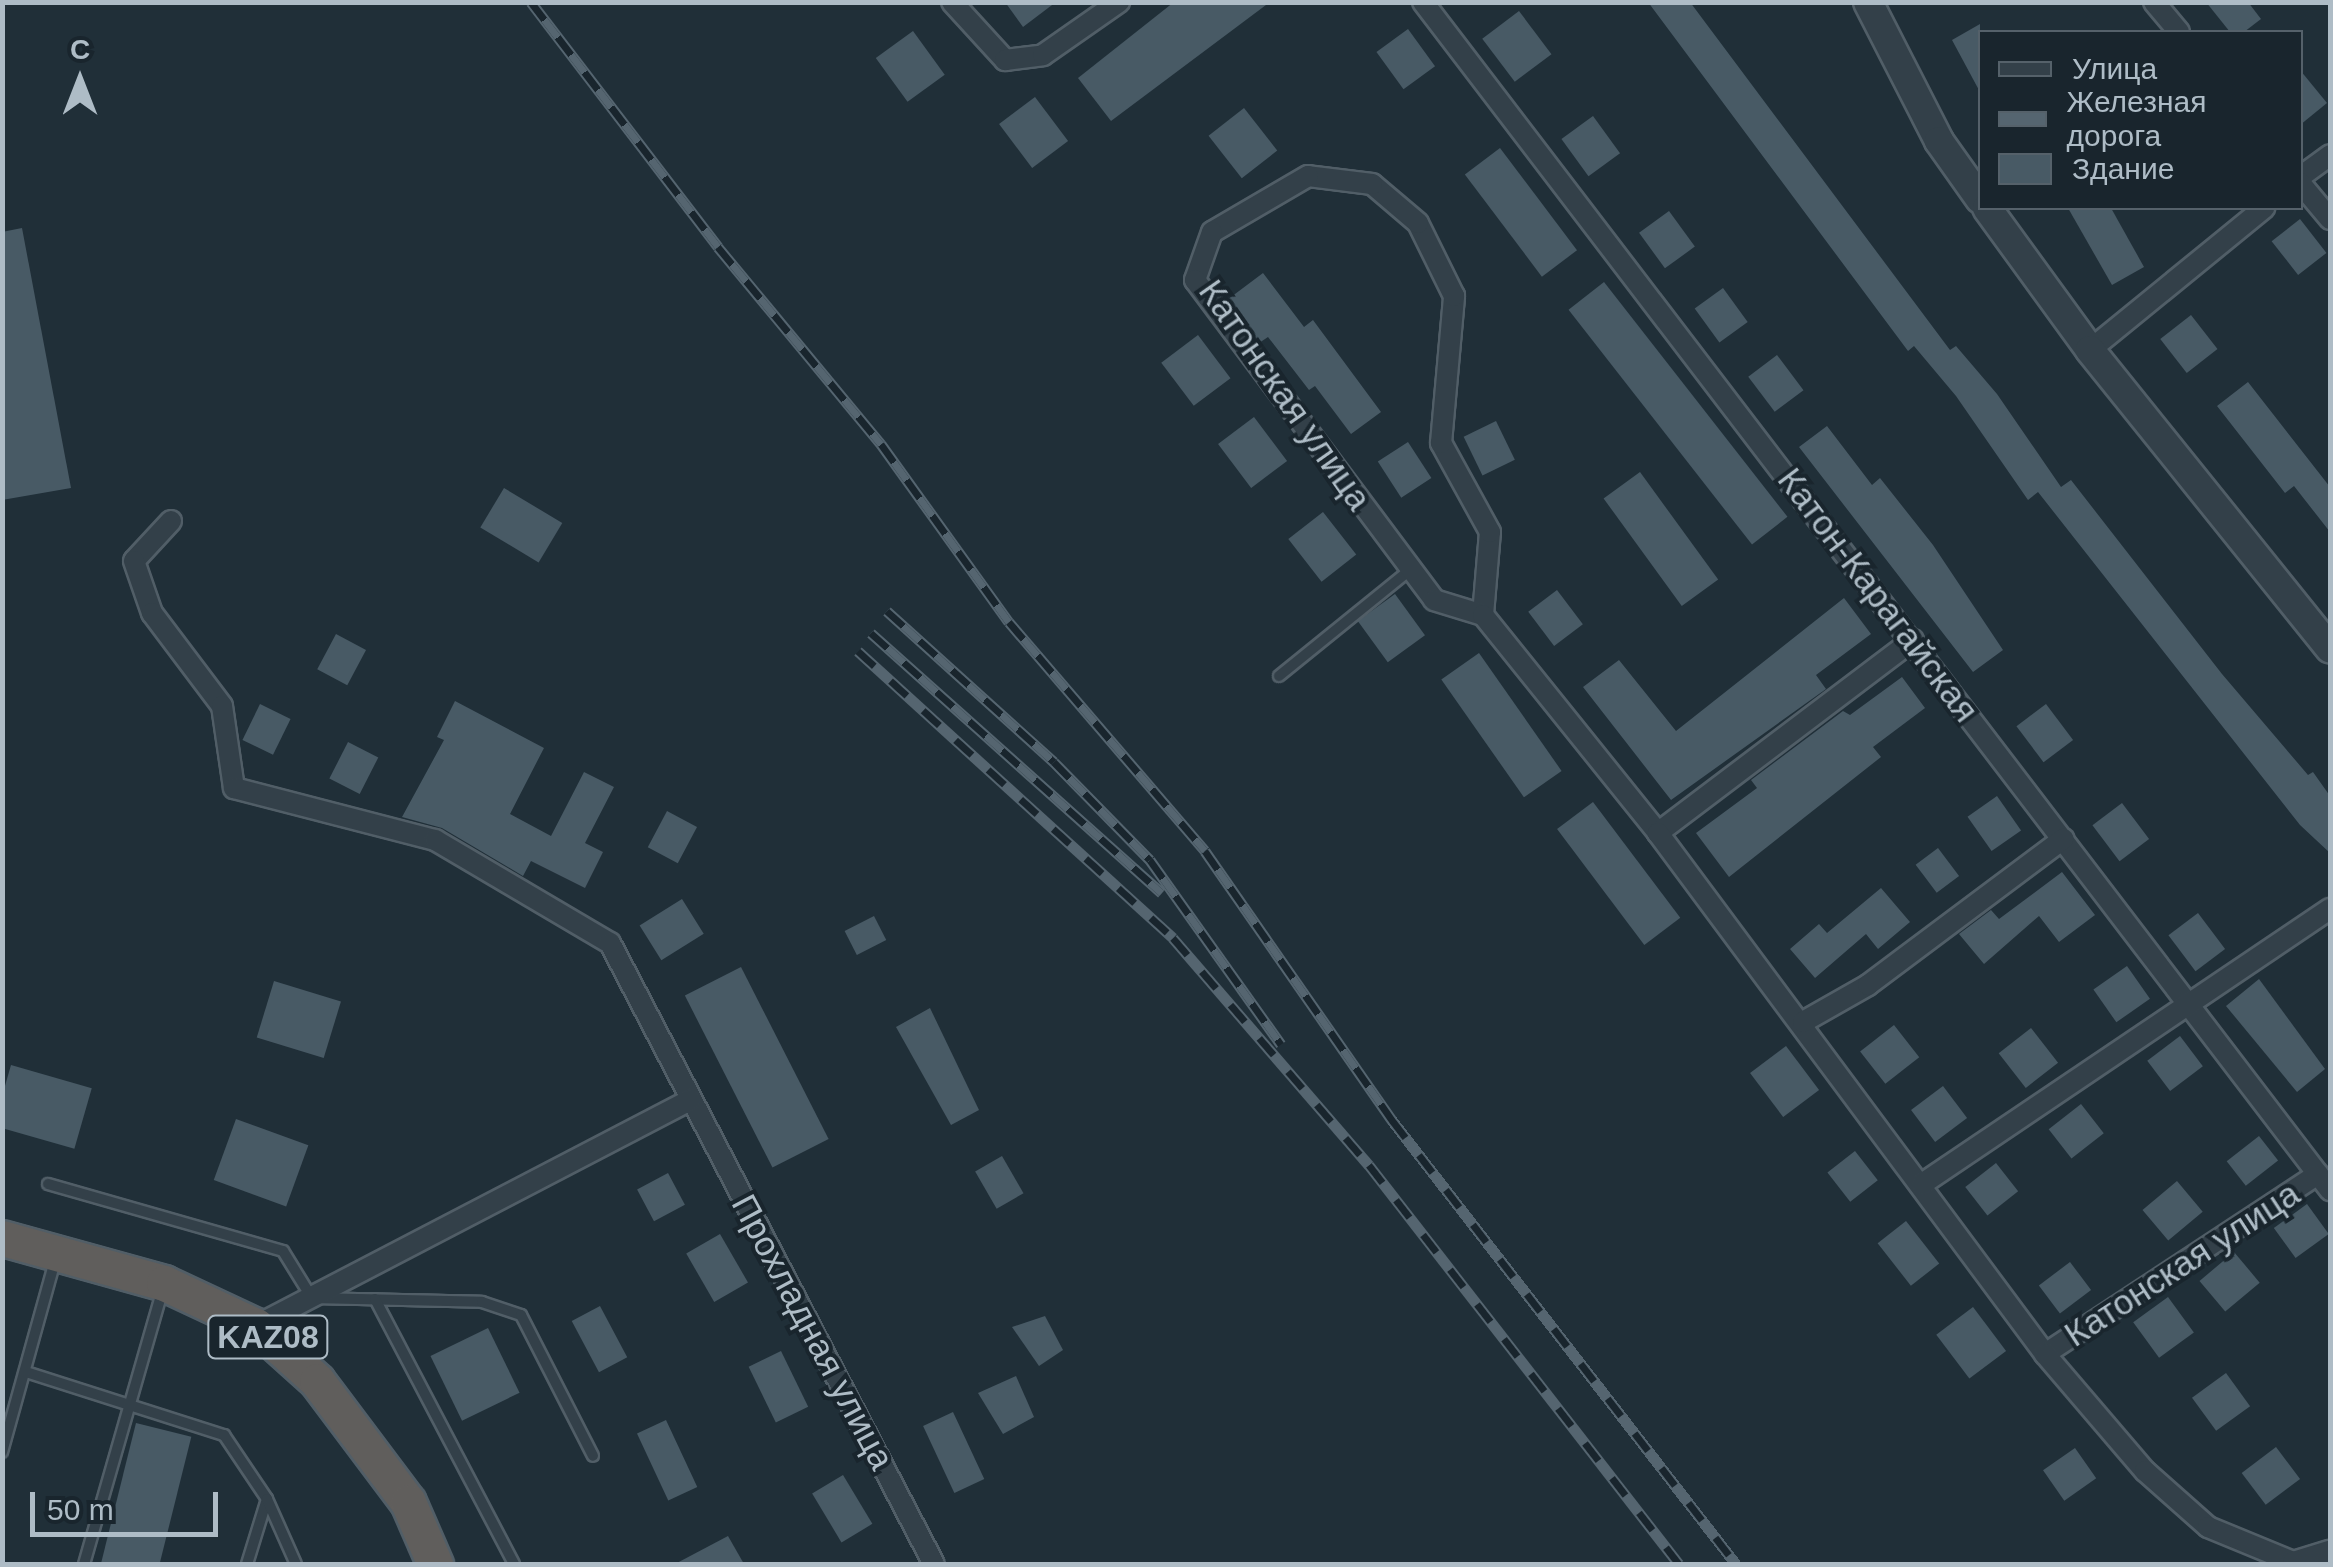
<!DOCTYPE html>
<html>
<head>
<meta charset="utf-8">
<style>
  body { margin:0 }
  #map { position:relative; width:2333px; height:1567px; overflow:hidden; background:#202f38; font-family:Arial,sans-serif }
  div>[style] { position:absolute }
  [style*='--x'] { left:calc(var(--x)*1px); top:calc(var(--y)*1px); width:calc(var(--w)*1px); rotate:calc(var(--a)*1deg) }
  .building>* { inset:0; background:#485a65; transform-origin:0 0 }
  .roads { filter:drop-shadow(2px 0 #515e67) drop-shadow(-2px 0 #515e67) drop-shadow(0 2px #515e67) drop-shadow(0 -2px #515e67) }
  .service>* { height:10px; margin:-5px; padding:0 5px; transform-origin:5px; border-radius:5px; background:#334049 }
  .minor>* { height:20px; margin:-10px; padding:0 10px; transform-origin:10px; border-radius:10px; background:#334049 }
  .tertiary>* { height:28px; margin:-14px; padding:0 14px; transform-origin:14px; border-radius:14px; background:#334049 }
  .trunk>* { height:35px; margin:-17.5px; padding:0 17.5px; transform-origin:17.5px; border-radius:17.5px; background:#605e5c }
  .rail>* { height:11px; margin-top:-5.5px; transform-origin:0; background:repeating-linear-gradient(90deg,#19252d 0 22px,#556570 0 44px); box-sizing:border-box; border-block:2px solid #556570 }
  span { translate:-50% -50%; white-space:nowrap; text-align:center; line-height:1.15; -webkit-text-stroke:8px #19252d; paint-order:stroke }
  .shield-label span { padding:2px 8px; background:#19252d; border:2px solid; border-radius:8px; -webkit-text-stroke-width:0 }
  .shield-label { font-size:32px; color:#aebcc6; font-weight:700 }
  .street-label { font-size:35px; color:#aebcc6 }
  .frame { position:absolute; inset:0; border:5px solid #aebcc6; pointer-events:none }
  .legend { position:absolute; left:1978px; top:30px; width:325px; height:180px; box-sizing:border-box; background:#19252d; border:2px solid #55616a; margin:0; padding:12px 18px; list-style:none; font-size:30px; color:#aebcc6 }
  .legend li { display:flex; align-items:center; gap:20px; height:50px }
  .legend b { width:50px; border:2px solid #55616a }
  .north { position:absolute; left:30px; top:30px; width:100px; height:100px; -webkit-text-stroke:8px #19252d; paint-order:stroke; rotate:0deg; font-size:28px; font-weight:700; line-height:40px; text-align:center; color:#aebcc6 }
  .north::after { content:''; display:block; margin:auto; width:35px; height:45px; background:#aebcc6; clip-path:polygon(50% 0,100% 100%,50% 72%,0 100%) }
  .scale { position:absolute; left:30px; top:1492px; width:188px; height:45px; box-sizing:border-box; border:5px solid #aebcc6; border-top:0; padding-left:12px; font-size:30px; line-height:35px; white-space:nowrap; color:#aebcc6; -webkit-text-stroke:8px #19252d; paint-order:stroke }
</style>
</head>
<body>
<div id="map">
  <div class="building">
    <i style="clip-path:polygon(1005px 2px,1056px 2px,1023px 27px)"></i>
    <i style="clip-path:polygon(1174px 2px,1270px 2px,1111px 121px,1078px 78px)"></i>
    <i style="clip-path:polygon(1648px 2px,1690px 2px,1950px 350px,1956px 346px,1997px 394px,2061px 487px,2071px 480px,2222px 674px,2308px 775px,2313px 772px,2330px 796px,2330px 853px,2300px 825px,2038px 492px,2028px 500px,1956px 396px,1914px 346px,1908px 351px)"></i>
    <i style="clip-path:polygon(2206px 2px,2248px 2px,2261px 19px,2244px 32px,2230px 32px)"></i>
    <i style="left:1519px;top:11px;width:54px;height:46px;rotate:53deg"></i>
    <i style="clip-path:polygon(1980px 24px,1980px 92px,1952px 40px)"></i>
    <i style="left:1408px;top:29px;width:46px;height:39px;rotate:54deg"></i>
    <i style="left:913px;top:31px;width:54px;height:46px;rotate:54deg"></i>
    <i style="clip-path:polygon(2300px 70px,2327px 103px,2300px 125px)"></i>
    <i style="left:1035px;top:97px;width:55px;height:45px;rotate:53deg"></i>
    <i style="left:1244px;top:108px;width:54px;height:45px;rotate:52deg"></i>
    <i style="left:1593px;top:116px;width:46px;height:39px;rotate:54deg"></i>
    <i style="left:1500px;top:148px;width:128px;height:44px;rotate:53deg"></i>
    <i style="clip-path:polygon(2068px 208px,2111px 208px,2144px 267px,2112px 285px)"></i>
    <i style="left:1669px;top:211px;width:44px;height:37px;rotate:54deg"></i>
    <i style="left:2300px;top:219px;width:43px;height:36px;rotate:52deg"></i>
    <i style="clip-path:polygon(22px 228px,71px 488px,2px 500px,2px 232px)"></i>
    <i style="clip-path:polygon(1263px 273px,1304px 327px,1313px 320px,1381px 412px,1351px 434px,1315px 386px,1309px 390px,1268px 337px,1259px 343px,1227px 300px)"></i>
    <i style="left:1604px;top:282px;width:298px;height:45px;rotate:52deg"></i>
    <i style="left:1723px;top:288px;width:42px;height:35px;rotate:54deg"></i>
    <i style="left:2191px;top:315px;width:43px;height:39px;rotate:52deg"></i>
    <i style="left:1198px;top:335px;width:54px;height:46px;rotate:53deg"></i>
    <i style="left:1777px;top:355px;width:44px;height:36px;rotate:53deg"></i>
    <i style="clip-path:polygon(2248px 382px,2330px 487px,2330px 532px,2294px 486px,2285px 493px,2217px 406px)"></i>
    <i style="left:1254px;top:417px;width:55px;height:45px;rotate:53deg"></i>
    <i style="left:1496px;top:421px;width:43px;height:36px;rotate:64deg"></i>
    <i style="clip-path:polygon(1827px 426px,1872px 485px,1880px 478px,1933px 545px,2003px 650px,1973px 672px,1799px 447px)"></i>
    <i style="left:1408px;top:442px;width:43px;height:36px;rotate:57deg"></i>
    <i style="left:1640px;top:472px;width:133px;height:45px;rotate:54deg"></i>
    <i style="left:504px;top:488px;width:68px;height:46px;rotate:31deg"></i>
    <i style="left:1323px;top:512px;width:54px;height:44px;rotate:52deg"></i>
    <i style="left:1557px;top:590px;width:43px;height:36px;rotate:53deg"></i>
    <i style="left:1395px;top:594px;width:51px;height:46px;rotate:54deg"></i>
    <i style="clip-path:polygon(1844px 598px,1871px 634px,1816px 675px,1826px 689px,1671px 800px,1583px 687px,1619px 660px,1676px 731px)"></i>
    <i style="left:336px;top:634px;width:34px;height:40px;rotate:28deg"></i>
    <i style="left:1479px;top:653px;width:144px;height:46px;rotate:55deg"></i>
    <i style="clip-path:polygon(1902px 677px,1925px 708px,1873px 747px,1881px 757px,1729px 877px,1696px 833px,1757px 788px,1751px 780px,1843px 711px,1850px 715px)"></i>
    <i style="clip-path:polygon(455px 701px,544px 748px,510px 814px,551px 836px,584px 772px,614px 787px,585px 843px,603px 852px,585px 888px,531px 861px,523px 876px,442px 828px,402px 817px,444px 740px,437px 737px)"></i>
    <i style="left:260px;top:704px;width:34px;height:40px;rotate:26deg"></i>
    <i style="left:2046px;top:704px;width:45px;height:37px;rotate:53deg"></i>
    <i style="left:348px;top:742px;width:34px;height:41px;rotate:27deg"></i>
    <i style="left:1997px;top:796px;width:42px;height:36px;rotate:55deg"></i>
    <i style="left:1593px;top:802px;width:145px;height:45px;rotate:53deg"></i>
    <i style="left:2122px;top:803px;width:45px;height:37px;rotate:53deg"></i>
    <i style="left:667px;top:811px;width:34px;height:41px;rotate:28deg"></i>
    <i style="left:1938px;top:848px;width:35px;height:28px;rotate:53deg"></i>
    <i style="clip-path:polygon(2062px 872px,2095px 915px,2059px 942px,2039px 916px,1984px 964px,1959px 934px,1991px 910px,1999px 919px)"></i>
    <i style="clip-path:polygon(1881px 888px,1910px 922px,1878px 949px,1866px 934px,1815px 978px,1790px 949px,1819px 924px,1827px 933px)"></i>
    <i style="left:682px;top:899px;width:41px;height:50px;rotate:58deg"></i>
    <i style="left:2198px;top:913px;width:45px;height:37px;rotate:53deg"></i>
    <i style="left:874px;top:916px;width:27px;height:33px;rotate:63deg"></i>
    <i style="left:2127px;top:966px;width:40px;height:41px;rotate:55deg"></i>
    <i style="left:741px;top:967px;width:193px;height:63px;rotate:63deg"></i>
    <i style="clip-path:polygon(2259px 979px,2325px 1069px,2297px 1092px,2226px 1006px)"></i>
    <i style="left:274px;top:981px;width:70px;height:59px;rotate:17deg"></i>
    <i style="clip-path:polygon(930px 1008px,979px 1110px,951px 1125px,896px 1027px)"></i>
    <i style="left:1894px;top:1025px;width:41px;height:43px;rotate:52deg"></i>
    <i style="left:2031px;top:1028px;width:44px;height:41px;rotate:52deg"></i>
    <i style="left:2180px;top:1036px;width:38px;height:41px;rotate:53deg"></i>
    <i style="left:1786px;top:1046px;width:55px;height:45px;rotate:53deg"></i>
    <i style="left:11px;top:1065px;width:84px;height:63px;rotate:16deg"></i>
    <i style="left:1943px;top:1086px;width:40px;height:40px;rotate:53deg"></i>
    <i style="left:2081px;top:1104px;width:37px;height:41px;rotate:52deg"></i>
    <i style="left:236px;top:1119px;width:77px;height:65px;rotate:20deg"></i>
    <i style="left:2259px;top:1136px;width:31px;height:41px;rotate:52deg"></i>
    <i style="left:1855px;top:1151px;width:37px;height:35px;rotate:52deg"></i>
    <i style="left:1002px;top:1156px;width:43px;height:31px;rotate:60deg"></i>
    <i style="left:1996px;top:1163px;width:36px;height:39px;rotate:52deg"></i>
    <i style="left:668px;top:1173px;width:36px;height:35px;rotate:62deg"></i>
    <i style="left:2177px;top:1181px;width:40px;height:45px;rotate:50deg"></i>
    <i style="left:2307px;top:1204px;width:37px;height:41px;rotate:54deg"></i>
    <i style="left:1906px;top:1221px;width:54px;height:36px;rotate:52deg"></i>
    <i style="left:720px;top:1234px;width:56px;height:39px;rotate:60deg"></i>
    <i style="left:2234px;top:1252px;width:40px;height:45px;rotate:50deg"></i>
    <i style="left:2070px;top:1262px;width:35px;height:39px;rotate:53deg"></i>
    <i style="left:2168px;top:1297px;width:44px;height:43px;rotate:54deg"></i>
    <i style="left:600px;top:1306px;width:58px;height:32px;rotate:62deg"></i>
    <i style="left:1973px;top:1307px;width:55px;height:46px;rotate:53deg"></i>
    <i style="clip-path:polygon(1045px 1316px,1063px 1350px,1039px 1366px,1012px 1327px)"></i>
    <i style="left:488px;top:1328px;width:72px;height:64px;rotate:64deg"></i>
    <i style="left:781px;top:1351px;width:62px;height:36px;rotate:64deg"></i>
    <i style="left:2226px;top:1373px;width:41px;height:42px;rotate:54deg"></i>
    <i style="clip-path:polygon(1016px 1376px,1034px 1417px,1003px 1434px,978px 1393px)"></i>
    <i style="left:953px;top:1412px;width:74px;height:33px;rotate:65deg"></i>
    <i style="left:666px;top:1420px;width:74px;height:32px;rotate:65deg"></i>
    <i style="left:136px;top:1423px;width:57px;height:146px;rotate:14deg"></i>
    <i style="left:2276px;top:1447px;width:40px;height:43px;rotate:53deg"></i>
    <i style="left:2075px;top:1448px;width:37px;height:39px;rotate:55deg"></i>
    <i style="left:843px;top:1475px;width:57px;height:36px;rotate:59deg"></i>
    <i style="clip-path:polygon(728px 1536px,744px 1564px,675px 1564px)"></i>
  </div>
  <div class="roads">
    <div class="service">
      <i style="--x:1279;--y:676;--w:170;--a:-39"></i>
      <i style="--x:48;--y:1184;--w:244;--a:15.9"></i>
      <i style="--x:283;--y:1251;--w:55;--a:58.3"></i>
      <i style="--x:312;--y:1298;--w:170;--a:1.3"></i>
      <i style="--x:482;--y:1302;--w:41;--a:18.4"></i>
      <i style="--x:521;--y:1315;--w:158;--a:62.9"></i>
      <i style="--x:375;--y:1299;--w:299;--a:62.3"></i>
      <i style="--x:26;--y:1372;--w:208;--a:17.7"></i>
      <i style="--x:224;--y:1435;--w:77;--a:56.1"></i>
      <i style="--x:2;--y:1452;--w:198;--a:-74.5"></i>
      <i style="--x:84;--y:1564;--w:286;--a:-74"></i>
      <i style="--x:247;--y:1564;--w:68;--a:-72.9"></i>
      <i style="--x:267;--y:1499;--w:71;--a:66"></i>
    </div>
    <div class="minor">
      <i style="--x:952;--y:2;--w:79;--a:47.6"></i>
      <i style="--x:1005;--y:60;--w:38;--a:-7"></i>
      <i style="--x:1043;--y:55;--w:93;--a:-34.9"></i>
      <i style="--x:1423;--y:2;--w:1495;--a:52.64"></i>
      <i style="--x:2154;--y:2;--w:39;--a:50"></i>
      <i style="--x:2300;--y:177;--w:37;--a:-36"></i>
      <i style="--x:2300;--y:183;--w:47;--a:50.2"></i>
      <i style="--x:2090;--y:350;--w:225;--a:-39.2"></i>
      <i style="--x:171;--y:521;--w:54;--a:132.8"></i>
      <i style="--x:134;--y:561;--w:55;--a:70.9"></i>
      <i style="--x:152;--y:613;--w:116;--a:53"></i>
      <i style="--x:222;--y:706;--w:83;--a:81.7"></i>
      <i style="--x:234;--y:788;--w:208;--a:14.5"></i>
      <i style="--x:435;--y:840;--w:203;--a:30.5"></i>
      <i style="--x:610;--y:943;--w:700;--a:62.45"></i>
      <i style="--x:1483;--y:615;--w:83;--a:-85.2"></i>
      <i style="--x:1490;--y:532;--w:102;--a:-118.8"></i>
      <i style="--x:1441;--y:443;--w:148;--a:-84.9"></i>
      <i style="--x:1454;--y:296;--w:81;--a:-116.3"></i>
      <i style="--x:1418;--y:223;--w:60;--a:-139.7"></i>
      <i style="--x:1372;--y:184;--w:64;--a:-172.9"></i>
      <i style="--x:1308;--y:176;--w:111;--a:149.7"></i>
      <i style="--x:1212;--y:232;--w:51;--a:109.5"></i>
      <i style="--x:1195;--y:280;--w:399;--a:53.2"></i>
      <i style="--x:1434;--y:600;--w:51;--a:17"></i>
      <i style="--x:1483;--y:615;--w:280;--a:51.2"></i>
      <i style="--x:1913;--y:640;--w:320;--a:142.9"></i>
      <i style="--x:1658;--y:833;--w:649;--a:53.39"></i>
      <i style="--x:2045;--y:1354;--w:327;--a:-33.4"></i>
      <i style="--x:1803;--y:1022;--w:75;--a:-29.6"></i>
      <i style="--x:1868;--y:985;--w:244;--a:-36.8"></i>
      <i style="--x:1922;--y:1184;--w:492;--a:-34"></i>
      <i style="--x:256;--y:1326;--w:490;--a:-27.5"></i>
      <i style="--x:2045;--y:1354;--w:154;--a:49.5"></i>
      <i style="--x:2145;--y:1471;--w:84;--a:41.6"></i>
      <i style="--x:2208;--y:1527;--w:92;--a:22.4"></i>
      <i style="--x:2293;--y:1562;--w:39;--a:-17"></i>
    </div>
    <div class="tertiary">
      <i style="--x:1868;--y:2;--w:156;--a:62.9"></i>
      <i style="--x:1939;--y:141;--w:71;--a:54.7"></i>
      <i style="--x:1987;--y:208;--w:175;--a:54"></i>
      <i style="--x:2090;--y:350;--w:383;--a:51.2"></i>
    </div>
    <div class="trunk">
      <i style="--x:2;--y:1238;--w:168;--a:15.5"></i>
      <i style="--x:164;--y:1283;--w:102;--a:25.1"></i>
      <i style="--x:256;--y:1326;--w:82;--a:42"></i>
      <i style="--x:317;--y:1381;--w:151;--a:53.1"></i>
      <i style="--x:408;--y:1502;--w:68;--a:66.5"></i>
    </div>
  </div>
  <div class="rail">
    <i style="--x:531;--y:2;--w:308;--a:52.6"></i>
    <i style="--x:718;--y:247;--w:256;--a:50.4"></i>
    <i style="--x:881;--y:444;--w:219;--a:54.3"></i>
    <i style="--x:1009;--y:622;--w:301;--a:49.4"></i>
    <i style="--x:1205;--y:851;--w:328;--a:55.2"></i>
    <i style="--x:1392;--y:1120;--w:562;--a:52.23"></i>
    <i style="--x:887;--y:611;--w:225;--a:42.1"></i>
    <i style="--x:1054;--y:762;--w:137;--a:45.6"></i>
    <i style="--x:1150;--y:860;--w:226;--a:54.6"></i>
    <i style="--x:871;--y:633;--w:390;--a:41.8"></i>
    <i style="--x:858;--y:651;--w:426;--a:42.3"></i>
    <i style="--x:1173;--y:938;--w:300;--a:49.2"></i>
    <i style="--x:1369;--y:1165;--w:505;--a:52.15"></i>
  </div>
  <div class="shield-label">
    <span style="left:268px;top:1337px">KAZ08</span>
  </div>
  <div class="street-label">
    <span style="left:1285px;top:395px;rotate:55deg">Катонская улица</span>
    <span style="left:1878px;top:595px;rotate:53deg">Катон-Карагайская</span>
    <span style="left:2182px;top:1264px;rotate:-33deg">Катонская улица</span>
    <span style="left:813px;top:1332px;rotate:62deg">Прохладная улица</span>
  </div>
  <div class="frame"></div>
  <ul class="legend">
  <li><b style="height:12px;background:#334049"></b>Улица</li>
  <li><b style="height:12px;background:#556570"></b>Железная дорога</li>
  <li><b style="height:28px;background:#485a65"></b>Здание</li>
  </ul>
  <div class="north">С</div>
  <div class="scale">50 m</div>
</div>
</body>
</html>
